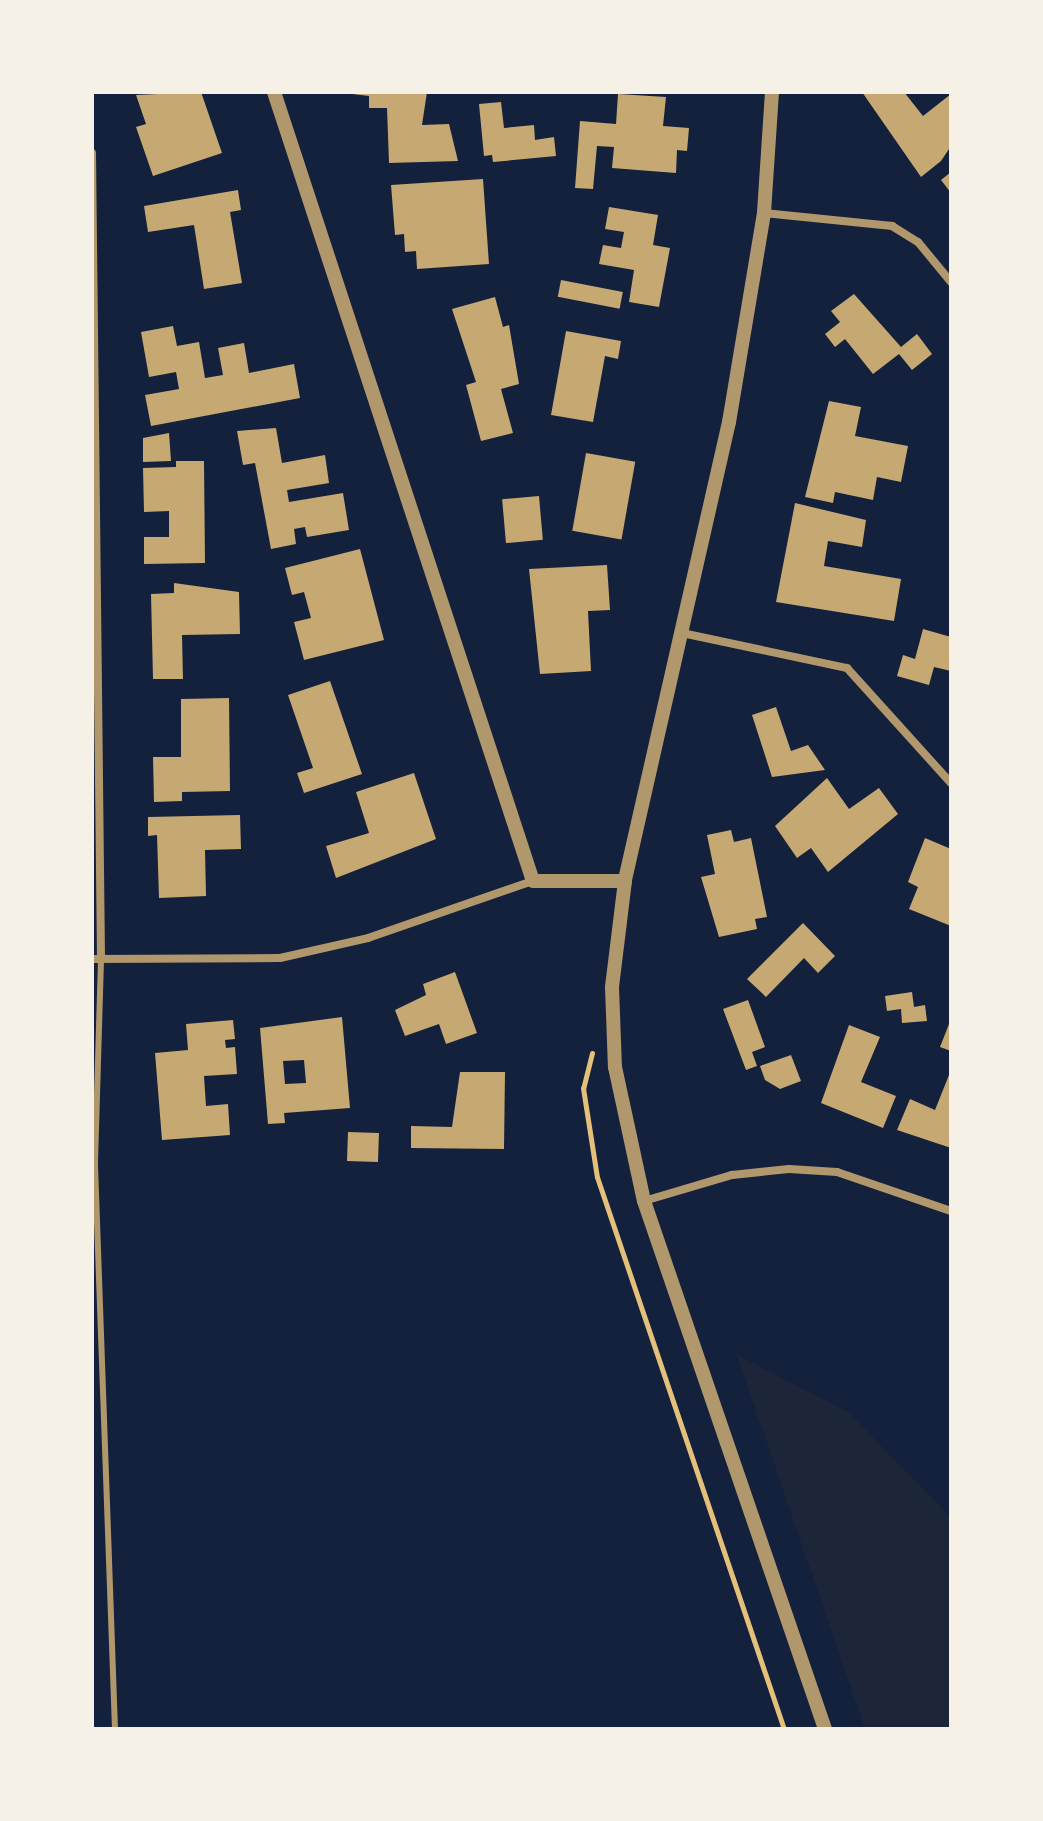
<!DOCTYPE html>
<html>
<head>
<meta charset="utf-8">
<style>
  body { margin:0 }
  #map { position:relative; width:1043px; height:1821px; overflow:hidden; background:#14213d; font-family:"Noto Serif",serif }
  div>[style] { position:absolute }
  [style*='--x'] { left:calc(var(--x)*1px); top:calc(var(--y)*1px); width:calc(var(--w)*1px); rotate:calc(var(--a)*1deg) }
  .green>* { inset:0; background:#1d2539 }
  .building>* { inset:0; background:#c6a872; transform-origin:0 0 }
  .path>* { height:5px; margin:-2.5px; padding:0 2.5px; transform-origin:2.5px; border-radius:2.5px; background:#e5c07b }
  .service>* { height:6px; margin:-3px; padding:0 3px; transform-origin:3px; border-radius:3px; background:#b1986c }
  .minor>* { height:8px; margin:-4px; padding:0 4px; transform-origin:4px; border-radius:4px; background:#b1986c }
  .tertiary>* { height:14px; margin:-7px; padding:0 7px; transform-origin:7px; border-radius:7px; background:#b1986c }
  span { translate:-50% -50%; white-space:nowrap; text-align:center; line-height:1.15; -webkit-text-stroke:6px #f6f1e7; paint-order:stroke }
  .frame { position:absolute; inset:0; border:94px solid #f6f1e7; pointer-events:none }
</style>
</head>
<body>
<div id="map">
  <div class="green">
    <i style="clip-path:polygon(737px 1355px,848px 1412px,951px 1518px,951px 1729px,865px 1729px)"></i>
  </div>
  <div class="building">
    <i style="clip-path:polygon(201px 92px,222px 153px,153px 176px,136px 127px,146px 124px,136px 95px)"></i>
    <i style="clip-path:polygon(336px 92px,427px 92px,422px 125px,449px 124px,458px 161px,389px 163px,387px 108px,369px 108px,369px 96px)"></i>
    <i style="clip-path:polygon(862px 92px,904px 92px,923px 116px,951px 94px,951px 146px,941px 161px,921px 177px)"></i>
    <i style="clip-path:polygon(618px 94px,666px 97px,663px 126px,689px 128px,687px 151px,677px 150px,676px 173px,612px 168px,614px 147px,597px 146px,593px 189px,575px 188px,580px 121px,616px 124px)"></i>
    <i style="clip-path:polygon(501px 102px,504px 128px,534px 125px,535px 140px,554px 137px,556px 156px,493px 162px,492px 155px,484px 156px,479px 104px)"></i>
    <i style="clip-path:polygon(951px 172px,951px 193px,941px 180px)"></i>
    <i style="clip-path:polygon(483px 179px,489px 264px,417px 269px,416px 251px,405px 252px,404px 234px,395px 235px,391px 185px)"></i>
    <i style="clip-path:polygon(238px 190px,241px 210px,230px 212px,242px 283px,204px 289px,194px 225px,148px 232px,144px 206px)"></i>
    <i style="clip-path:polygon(609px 207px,658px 215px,653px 245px,670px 248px,659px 307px,629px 302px,634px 270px,599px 264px,603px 245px,621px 248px,624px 232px,605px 229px)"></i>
    <i style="left:561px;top:280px;width:63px;height:17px;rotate:11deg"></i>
    <i style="clip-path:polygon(854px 294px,901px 347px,917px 334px,932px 354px,912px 370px,899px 354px,873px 374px,845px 339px,835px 347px,825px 334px,840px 322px,831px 311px)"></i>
    <i style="clip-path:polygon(495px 297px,503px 327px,509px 325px,519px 384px,501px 389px,513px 433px,481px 441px,466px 385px,476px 382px,452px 309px)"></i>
    <i style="clip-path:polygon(173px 326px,177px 346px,199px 342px,205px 378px,223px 375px,218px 348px,244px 343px,249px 373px,294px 364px,300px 398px,151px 426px,145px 395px,179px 389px,176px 372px,149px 377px,141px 332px)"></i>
    <i style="clip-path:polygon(566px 331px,621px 341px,618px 359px,605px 356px,593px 422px,551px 415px)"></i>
    <i style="clip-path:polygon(829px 401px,861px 407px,855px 436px,908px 446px,901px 482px,877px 477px,873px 500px,835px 492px,833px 503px,805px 497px)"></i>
    <i style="clip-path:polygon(276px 428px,282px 463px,325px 455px,329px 483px,287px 490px,289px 502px,343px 493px,349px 530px,307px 537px,305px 527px,294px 529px,296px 544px,271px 549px,255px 463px,243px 465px,237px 431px)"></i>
    <i style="clip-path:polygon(169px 433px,171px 461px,143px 462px,143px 438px)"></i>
    <i style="left:586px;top:453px;width:50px;height:79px;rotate:10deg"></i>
    <i style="clip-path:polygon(176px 461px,204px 461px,205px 563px,144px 564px,144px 537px,169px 537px,169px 511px,144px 512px,143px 468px,176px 467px)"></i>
    <i style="left:539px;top:496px;width:44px;height:37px;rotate:85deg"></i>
    <i style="clip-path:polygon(795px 503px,866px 520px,862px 547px,828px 541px,824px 566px,901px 579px,894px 621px,776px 602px)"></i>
    <i style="clip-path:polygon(360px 549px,384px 640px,304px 660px,294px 622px,311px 618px,304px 592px,292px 595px,285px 568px)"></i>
    <i style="clip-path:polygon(607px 565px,610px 610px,588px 611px,591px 671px,540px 674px,529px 569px)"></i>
    <i style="clip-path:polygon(174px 583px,239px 592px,240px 634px,182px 635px,183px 679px,153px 679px,151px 594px,174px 593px)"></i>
    <i style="clip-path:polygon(923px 629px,951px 637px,951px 671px,934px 667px,929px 685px,897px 676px,903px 655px,915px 659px)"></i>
    <i style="clip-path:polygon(330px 681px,362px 774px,304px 793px,297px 773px,313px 768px,288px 695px)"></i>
    <i style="clip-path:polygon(229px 698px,230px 791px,182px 792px,182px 801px,154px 802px,153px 757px,181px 757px,181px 699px)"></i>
    <i style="clip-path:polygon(776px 707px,791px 751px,808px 745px,825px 770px,772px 777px,752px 715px)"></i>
    <i style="clip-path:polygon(414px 773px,436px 839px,336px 878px,326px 846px,369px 833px,356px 792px)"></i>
    <i style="clip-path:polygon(827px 778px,849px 809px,879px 788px,898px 814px,828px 872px,811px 848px,797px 858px,775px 826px)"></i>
    <i style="clip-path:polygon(240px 815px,241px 849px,205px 850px,206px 896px,159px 898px,157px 835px,148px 836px,148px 817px)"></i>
    <i style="clip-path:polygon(731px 830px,734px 842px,751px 838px,767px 917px,755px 919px,757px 929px,719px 937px,701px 877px,715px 874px,707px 835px)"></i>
    <i style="clip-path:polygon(925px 838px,951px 849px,951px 926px,909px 909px,918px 887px,908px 882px)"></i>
    <i style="clip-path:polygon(803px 923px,835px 956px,818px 973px,804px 958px,766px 997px,747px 979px)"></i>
    <i style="clip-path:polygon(455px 972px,477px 1033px,446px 1044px,439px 1024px,405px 1036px,395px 1010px,426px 995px,423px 984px)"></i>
    <i style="clip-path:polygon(912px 992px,914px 1007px,925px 1005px,927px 1021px,902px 1023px,901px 1009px,887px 1011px,885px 996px)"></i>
    <i style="clip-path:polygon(748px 1000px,765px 1047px,752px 1052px,757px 1066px,746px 1070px,723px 1009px)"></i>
    <i style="clip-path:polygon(evenodd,342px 1017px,350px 1108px,284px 1113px,285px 1123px,268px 1124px,260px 1028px,342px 1017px,304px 1060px,306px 1083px,285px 1084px,283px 1061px,304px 1060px)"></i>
    <i style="clip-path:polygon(951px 1019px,951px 1051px,940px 1047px)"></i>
    <i style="clip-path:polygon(233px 1020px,235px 1039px,225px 1040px,226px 1048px,235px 1047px,237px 1074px,204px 1076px,206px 1106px,228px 1104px,230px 1135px,162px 1140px,155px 1053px,188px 1050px,186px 1024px)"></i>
    <i style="clip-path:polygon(849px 1025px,880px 1037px,861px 1082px,896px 1096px,883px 1128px,821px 1103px)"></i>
    <i style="clip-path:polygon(791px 1055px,801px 1081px,780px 1089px,765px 1080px,760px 1066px)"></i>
    <i style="clip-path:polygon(951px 1070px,951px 1148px,897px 1130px,910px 1099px,935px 1110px)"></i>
    <i style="clip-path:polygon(460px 1072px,505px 1072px,504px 1149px,411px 1148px,411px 1126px,452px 1127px)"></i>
    <i style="left:348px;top:1132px;width:31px;height:29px;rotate:2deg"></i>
  </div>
  <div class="path">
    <i style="--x:592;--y:1053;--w:36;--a:104"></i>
    <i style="--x:583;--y:1088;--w:90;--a:81.1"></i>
    <i style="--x:597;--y:1177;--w:583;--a:71.29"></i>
  </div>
  <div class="service">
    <i style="--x:101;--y:960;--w:205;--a:91.7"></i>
    <i style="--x:95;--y:1165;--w:564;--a:87.97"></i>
  </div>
  <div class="minor">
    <i style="--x:92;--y:153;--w:807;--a:89.36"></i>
    <i style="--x:764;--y:213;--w:129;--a:5.8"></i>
    <i style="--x:892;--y:226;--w:31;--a:32"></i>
    <i style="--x:918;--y:242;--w:52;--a:50.5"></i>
    <i style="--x:682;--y:633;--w:169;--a:12"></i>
    <i style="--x:847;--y:668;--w:155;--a:47.9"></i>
    <i style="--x:92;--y:959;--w:188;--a:-0.3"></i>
    <i style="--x:280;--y:958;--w:90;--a:-12.8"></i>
    <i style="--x:368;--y:938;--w:175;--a:-19.1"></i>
    <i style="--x:644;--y:1201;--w:92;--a:-16.5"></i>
    <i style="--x:732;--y:1175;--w:57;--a:-6"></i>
    <i style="--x:789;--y:1169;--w:48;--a:3.6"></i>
    <i style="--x:837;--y:1172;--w:120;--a:18.9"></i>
  </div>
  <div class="tertiary">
    <i style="--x:274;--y:92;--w:830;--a:71.83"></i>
    <i style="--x:533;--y:881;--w:92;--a:0"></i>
    <i style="--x:772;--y:92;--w:121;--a:93.8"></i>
    <i style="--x:764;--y:213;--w:212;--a:99.5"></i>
    <i style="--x:729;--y:422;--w:471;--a:102.8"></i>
    <i style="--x:625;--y:881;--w:107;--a:97"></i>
    <i style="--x:612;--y:987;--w:80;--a:87.9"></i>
    <i style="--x:615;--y:1067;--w:137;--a:77.8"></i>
    <i style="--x:644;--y:1201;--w:558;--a:71.08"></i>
  </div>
  <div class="frame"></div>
</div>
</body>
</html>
